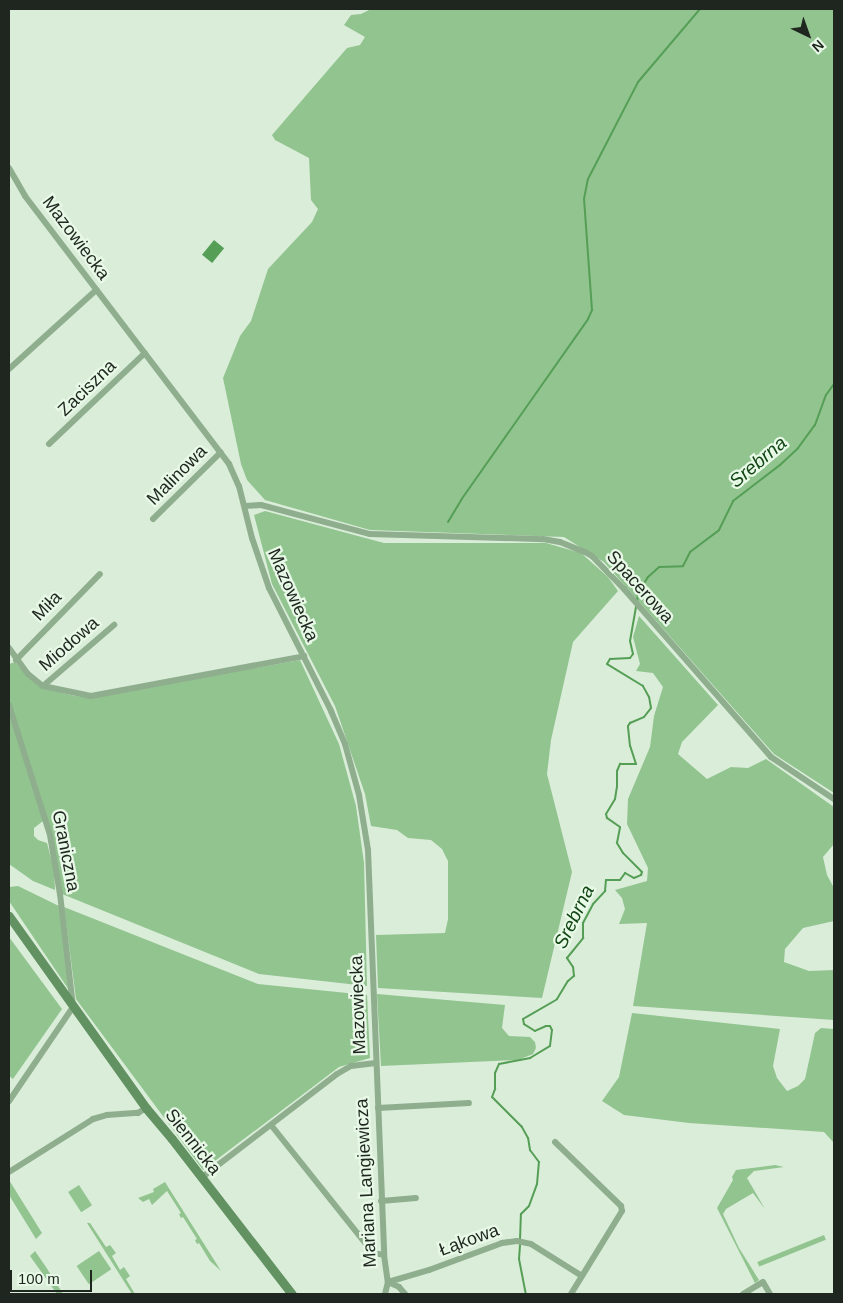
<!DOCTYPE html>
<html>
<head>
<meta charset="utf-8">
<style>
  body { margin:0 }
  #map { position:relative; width:843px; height:1303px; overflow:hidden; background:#daedd9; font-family:Arial,sans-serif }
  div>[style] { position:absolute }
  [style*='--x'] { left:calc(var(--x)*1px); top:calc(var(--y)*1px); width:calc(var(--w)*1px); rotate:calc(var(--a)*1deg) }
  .green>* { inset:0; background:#92c490; transform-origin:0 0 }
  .water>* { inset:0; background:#559e55; transform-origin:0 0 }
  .stream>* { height:2px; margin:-1px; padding:0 1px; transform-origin:1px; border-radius:1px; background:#559e55 }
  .minor>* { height:6px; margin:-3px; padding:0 3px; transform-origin:3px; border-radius:3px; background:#8fae8e }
  .secondary>* { height:9px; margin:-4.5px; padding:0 4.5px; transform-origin:4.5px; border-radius:4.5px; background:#639262 }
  span { translate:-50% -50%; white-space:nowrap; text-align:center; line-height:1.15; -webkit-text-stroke:4.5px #e8fae7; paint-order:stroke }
  .street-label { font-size:18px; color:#1f261f }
  .water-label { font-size:19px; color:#134615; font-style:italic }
  .frame { position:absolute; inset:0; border:10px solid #1f261f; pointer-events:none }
  .north { position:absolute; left:783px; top:10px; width:50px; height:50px; -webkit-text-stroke:4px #e8fae7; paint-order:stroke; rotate:138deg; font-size:14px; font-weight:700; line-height:20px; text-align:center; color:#1f261f }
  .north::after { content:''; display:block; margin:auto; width:18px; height:22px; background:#1f261f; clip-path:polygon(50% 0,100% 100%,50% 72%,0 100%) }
  .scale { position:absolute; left:10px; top:1270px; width:82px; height:22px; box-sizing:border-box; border:2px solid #1f261f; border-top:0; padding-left:6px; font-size:15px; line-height:18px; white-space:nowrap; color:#1f261f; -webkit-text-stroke:4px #e8fae7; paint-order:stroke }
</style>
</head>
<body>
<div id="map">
  <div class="green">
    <i style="clip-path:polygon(371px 9px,834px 9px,834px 793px,774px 754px,604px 562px,564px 537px,370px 530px,265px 500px,247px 480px,241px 464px,223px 378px,240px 336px,251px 321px,268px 269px,312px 222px,318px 209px,311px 200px,309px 158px,275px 140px,272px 135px,347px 48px,360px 45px,365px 37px,344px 25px,351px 15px,361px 14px)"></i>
    <i style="clip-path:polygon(265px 511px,384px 543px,546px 543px,581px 553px,608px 577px,618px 591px,573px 642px,551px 740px,547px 774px,572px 872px,542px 998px,378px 988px,376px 935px,445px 933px,448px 919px,448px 861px,442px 849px,431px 840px,408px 838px,397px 830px,371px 826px,365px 794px,335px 706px,272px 584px,254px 515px)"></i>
    <i style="clip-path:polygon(639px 616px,718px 705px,682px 742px,678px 754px,707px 779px,731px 767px,748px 768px,766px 759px,834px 807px,834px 844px,823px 857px,827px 875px,834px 888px,834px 921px,803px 928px,785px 949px,784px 962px,809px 971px,834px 970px,834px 1020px,633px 1006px,647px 923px,619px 924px,625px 909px,622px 898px,615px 890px,647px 881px,648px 868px,627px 824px,628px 799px,650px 747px,654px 716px,663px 687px,653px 673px,636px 671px,640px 664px,633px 637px)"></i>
    <i style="clip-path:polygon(300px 660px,339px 744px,356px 806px,364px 863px,367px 986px,259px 974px,62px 894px,46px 815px,9px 702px,9px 664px,15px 662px,26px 675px,46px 689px,75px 696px,92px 697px)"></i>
    <i style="clip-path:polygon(9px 711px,43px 821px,34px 828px,34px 836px,38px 840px,47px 843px,54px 870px,55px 890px,33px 881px,9px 864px)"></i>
    <i style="clip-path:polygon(18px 886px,59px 906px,69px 990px,9px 901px,9px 887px)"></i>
    <i style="clip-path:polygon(64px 907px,258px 984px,367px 995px,370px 1058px,339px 1067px,203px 1170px,76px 999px)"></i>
    <i style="clip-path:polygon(9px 937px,62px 1009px,13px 1079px,9px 1076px)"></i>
    <i style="clip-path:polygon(377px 994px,505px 1005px,502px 1028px,509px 1036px,530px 1037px,535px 1042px,536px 1048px,533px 1054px,518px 1060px,381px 1066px)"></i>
    <i style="clip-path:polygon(632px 1013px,780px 1029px,773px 1066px,777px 1078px,787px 1091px,798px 1086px,805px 1079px,815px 1033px,821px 1028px,834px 1029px,834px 1143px,824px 1132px,689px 1123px,624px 1115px,602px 1101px,619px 1077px)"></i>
    <i style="clip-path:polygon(775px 1165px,784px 1167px,754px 1171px,747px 1178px,765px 1209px,753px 1193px,726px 1209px,723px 1214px,739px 1248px,759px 1280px,755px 1283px,717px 1208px,733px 1180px,732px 1177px,736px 1170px)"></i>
    <i style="clip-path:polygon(9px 1180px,42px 1233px,36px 1239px,9px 1195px)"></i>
    <i style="clip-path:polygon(165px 1182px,211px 1255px,221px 1271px,210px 1261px,199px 1243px,197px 1244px,195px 1240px,197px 1239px,183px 1217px,181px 1218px,179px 1214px,181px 1213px,167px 1191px,152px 1205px,149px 1199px,143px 1202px,138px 1198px,154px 1192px,153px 1189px)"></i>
    <i style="left:79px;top:1185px;width:24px;height:13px;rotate:57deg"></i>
    <i style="clip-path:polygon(87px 1223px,90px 1223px,106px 1247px,110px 1245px,116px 1253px,112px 1256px,120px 1270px,124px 1267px,130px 1276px,126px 1279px,135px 1294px,132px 1294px)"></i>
    <i style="left:824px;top:1235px;width:5px;height:72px;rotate:68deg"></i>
    <i style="clip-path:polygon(35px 1251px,46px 1267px,63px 1294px,57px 1294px,30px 1256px)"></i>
    <i style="left:99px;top:1251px;width:22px;height:27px;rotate:56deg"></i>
  </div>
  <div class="water">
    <i style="left:214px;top:240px;width:13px;height:19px;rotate:39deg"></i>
  </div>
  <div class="stream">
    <i style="--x:448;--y:522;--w:26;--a:-59"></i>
    <i style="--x:461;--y:500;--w:221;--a:-54.9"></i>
    <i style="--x:588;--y:319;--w:10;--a:-66"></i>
    <i style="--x:592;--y:310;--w:111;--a:-94.1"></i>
    <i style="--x:584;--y:199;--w:20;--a:-79"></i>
    <i style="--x:588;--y:179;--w:109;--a:-62.7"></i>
    <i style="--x:638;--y:82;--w:96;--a:-49.7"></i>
    <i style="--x:637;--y:602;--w:9;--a:-84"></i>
    <i style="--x:638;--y:593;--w:19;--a:-58"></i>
    <i style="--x:648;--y:577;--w:15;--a:-42"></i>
    <i style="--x:659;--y:567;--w:24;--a:-2"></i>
    <i style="--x:683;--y:566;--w:16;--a:-63"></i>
    <i style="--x:690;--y:552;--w:36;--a:-37"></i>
    <i style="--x:719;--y:530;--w:32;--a:-64"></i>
    <i style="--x:733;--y:501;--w:59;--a:-37.5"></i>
    <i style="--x:780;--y:465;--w:25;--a:-43"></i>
    <i style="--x:798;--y:448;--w:29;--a:-54"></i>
    <i style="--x:815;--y:425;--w:32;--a:-70"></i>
    <i style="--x:826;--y:395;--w:14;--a:-54"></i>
    <i style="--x:520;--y:1240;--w:26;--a:-88"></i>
    <i style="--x:521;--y:1214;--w:11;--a:-45"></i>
    <i style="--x:529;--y:1206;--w:23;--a:-70"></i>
    <i style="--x:537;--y:1184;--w:22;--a:-85"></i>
    <i style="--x:539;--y:1162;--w:15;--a:-127"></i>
    <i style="--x:530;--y:1150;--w:12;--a:-99"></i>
    <i style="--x:528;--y:1138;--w:13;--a:-119"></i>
    <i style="--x:522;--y:1127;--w:42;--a:-135"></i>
    <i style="--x:492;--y:1097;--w:9;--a:-69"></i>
    <i style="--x:495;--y:1089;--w:16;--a:-90"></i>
    <i style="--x:495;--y:1073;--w:10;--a:-66"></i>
    <i style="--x:499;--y:1064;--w:32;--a:-11"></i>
    <i style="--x:530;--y:1058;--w:23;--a:-31"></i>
    <i style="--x:550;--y:1046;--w:16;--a:-83"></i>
    <i style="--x:552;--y:1030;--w:4;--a:-117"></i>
    <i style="--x:550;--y:1026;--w:4;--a:180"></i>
    <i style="--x:546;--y:1026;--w:12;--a:156"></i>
    <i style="--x:535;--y:1031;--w:13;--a:-148"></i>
    <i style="--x:524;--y:1024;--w:5;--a:-101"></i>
    <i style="--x:523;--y:1019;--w:39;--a:-30"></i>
    <i style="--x:557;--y:999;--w:21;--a:-59"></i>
    <i style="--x:568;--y:981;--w:8;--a:-40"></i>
    <i style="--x:574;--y:976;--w:9;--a:-96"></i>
    <i style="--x:573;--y:967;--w:11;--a:-124"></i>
    <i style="--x:567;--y:958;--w:26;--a:-51"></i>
    <i style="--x:583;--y:938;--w:15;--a:-90"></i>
    <i style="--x:583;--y:923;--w:21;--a:-62"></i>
    <i style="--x:593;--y:904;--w:18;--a:-47"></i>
    <i style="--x:605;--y:891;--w:11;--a:-85"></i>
    <i style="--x:606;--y:880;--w:14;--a:0"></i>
    <i style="--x:620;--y:880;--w:9;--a:-54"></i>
    <i style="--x:625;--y:873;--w:10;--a:29"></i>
    <i style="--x:634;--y:878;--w:8;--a:-23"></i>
    <i style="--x:641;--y:875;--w:3;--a:-72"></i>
    <i style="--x:642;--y:872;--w:27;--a:-135"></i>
    <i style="--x:623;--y:853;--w:12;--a:-121"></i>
    <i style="--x:617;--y:843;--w:16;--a:-79"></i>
    <i style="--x:620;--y:827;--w:16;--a:-145"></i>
    <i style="--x:607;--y:818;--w:4;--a:-104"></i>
    <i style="--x:606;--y:814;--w:17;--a:-59"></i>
    <i style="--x:615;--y:799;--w:12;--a:-81"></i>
    <i style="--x:617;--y:787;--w:16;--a:-90"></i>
    <i style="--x:617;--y:771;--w:8;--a:-67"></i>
    <i style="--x:620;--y:764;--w:16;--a:0"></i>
    <i style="--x:636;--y:764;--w:19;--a:-108"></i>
    <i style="--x:630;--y:746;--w:20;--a:-96"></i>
    <i style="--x:628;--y:726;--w:4;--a:-56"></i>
    <i style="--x:630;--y:723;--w:15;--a:-23"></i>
    <i style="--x:644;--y:717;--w:11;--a:-52"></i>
    <i style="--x:651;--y:708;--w:11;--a:-100"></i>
    <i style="--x:649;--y:697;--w:13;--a:-119"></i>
    <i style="--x:643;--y:686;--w:42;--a:-148.6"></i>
    <i style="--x:607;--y:664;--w:6;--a:-59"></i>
    <i style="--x:610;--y:659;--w:20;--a:-3"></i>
    <i style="--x:630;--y:658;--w:5;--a:-53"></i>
    <i style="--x:633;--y:654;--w:13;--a:-103"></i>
    <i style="--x:630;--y:641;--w:36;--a:-80"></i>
    <i style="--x:520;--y:1245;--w:14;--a:94"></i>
    <i style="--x:519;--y:1259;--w:36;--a:79"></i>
  </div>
  <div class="minor">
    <i style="--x:9;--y:168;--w:32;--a:60"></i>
    <i style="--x:25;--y:196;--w:337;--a:52.7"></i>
    <i style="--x:229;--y:464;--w:24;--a:66"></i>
    <i style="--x:239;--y:486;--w:54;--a:76"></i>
    <i style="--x:252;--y:538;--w:53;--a:71.2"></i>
    <i style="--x:269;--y:588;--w:138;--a:63.2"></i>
    <i style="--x:331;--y:711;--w:36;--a:67"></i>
    <i style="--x:345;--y:744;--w:53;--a:74.6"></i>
    <i style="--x:359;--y:795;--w:56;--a:80.7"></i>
    <i style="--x:368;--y:850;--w:405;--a:87.7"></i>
    <i style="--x:384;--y:1255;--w:27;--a:82"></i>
    <i style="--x:388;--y:1282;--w:12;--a:104"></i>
    <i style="--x:9;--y:369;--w:118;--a:-42.2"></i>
    <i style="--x:49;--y:444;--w:132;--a:-43.5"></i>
    <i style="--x:245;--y:506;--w:16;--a:-4"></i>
    <i style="--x:261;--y:505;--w:113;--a:14.9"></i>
    <i style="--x:370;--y:534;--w:173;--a:1.7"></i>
    <i style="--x:543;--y:539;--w:17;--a:10"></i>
    <i style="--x:560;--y:542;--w:27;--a:22"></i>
    <i style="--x:585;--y:552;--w:8;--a:30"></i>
    <i style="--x:592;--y:556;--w:46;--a:45.9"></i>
    <i style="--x:624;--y:589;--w:223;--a:48.8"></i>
    <i style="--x:771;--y:757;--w:76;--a:33.7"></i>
    <i style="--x:153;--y:519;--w:95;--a:-44.6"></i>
    <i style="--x:9;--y:648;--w:32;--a:54"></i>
    <i style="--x:28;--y:674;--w:19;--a:39"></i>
    <i style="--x:43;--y:686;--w:49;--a:11.8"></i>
    <i style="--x:91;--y:696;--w:217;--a:-10.6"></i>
    <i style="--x:16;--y:660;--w:120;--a:-45.7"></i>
    <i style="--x:43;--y:686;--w:94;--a:-40.7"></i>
    <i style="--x:9;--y:705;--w:136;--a:72.5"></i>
    <i style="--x:50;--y:835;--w:60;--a:80.4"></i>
    <i style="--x:60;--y:894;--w:114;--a:83.4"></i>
    <i style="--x:73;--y:1007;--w:114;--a:124.2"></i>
    <i style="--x:378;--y:1108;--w:91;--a:-3.1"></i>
    <i style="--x:271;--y:1125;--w:164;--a:51.4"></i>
    <i style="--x:373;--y:1253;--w:11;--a:10"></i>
    <i style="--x:555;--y:1142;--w:92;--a:44.1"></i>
    <i style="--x:621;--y:1206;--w:5;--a:79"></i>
    <i style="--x:622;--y:1211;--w:97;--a:121.6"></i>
    <i style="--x:9;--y:1172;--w:99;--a:-32.2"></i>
    <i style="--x:93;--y:1119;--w:15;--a:-16"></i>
    <i style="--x:107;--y:1115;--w:31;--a:-4"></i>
    <i style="--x:138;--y:1113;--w:9;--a:-32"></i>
    <i style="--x:201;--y:1178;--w:171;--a:-37.4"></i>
    <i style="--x:337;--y:1074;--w:16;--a:-30"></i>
    <i style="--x:351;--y:1066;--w:25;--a:-7"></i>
    <i style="--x:381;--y:1201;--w:35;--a:-5"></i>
    <i style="--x:388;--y:1282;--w:43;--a:-16.3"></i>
    <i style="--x:429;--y:1270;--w:78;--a:-20.3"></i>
    <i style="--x:502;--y:1243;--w:15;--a:-8"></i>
    <i style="--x:517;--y:1241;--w:14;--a:12"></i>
    <i style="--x:531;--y:1244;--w:60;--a:32.1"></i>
    <i style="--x:388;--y:1282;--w:12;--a:24"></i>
    <i style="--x:399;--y:1287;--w:9;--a:49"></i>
    <i style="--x:743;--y:1294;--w:23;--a:-31"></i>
    <i style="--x:763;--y:1282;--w:14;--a:60"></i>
  </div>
  <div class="secondary">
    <i style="--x:9;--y:916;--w:236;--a:54.5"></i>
    <i style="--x:146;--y:1108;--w:40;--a:50"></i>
    <i style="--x:172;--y:1139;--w:196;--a:52.3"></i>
  </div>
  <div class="street-label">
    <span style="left:76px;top:238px;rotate:53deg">Mazowiecka</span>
    <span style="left:87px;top:388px;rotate:-44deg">Zaciszna</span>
    <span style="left:177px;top:475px;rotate:-45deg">Malinowa</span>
    <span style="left:640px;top:587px;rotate:48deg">Spacerowa</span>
    <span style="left:293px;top:595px;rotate:66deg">Mazowiecka</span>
    <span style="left:47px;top:606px;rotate:-46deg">Miła</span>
    <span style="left:69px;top:644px;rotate:-41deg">Miodowa</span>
    <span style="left:66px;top:851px;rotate:79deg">Graniczna</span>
    <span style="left:358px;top:1005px;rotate:-92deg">Mazowiecka</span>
    <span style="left:193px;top:1142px;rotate:52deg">Siennicka</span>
    <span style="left:366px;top:1183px;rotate:-93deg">Mariana Langiewicza</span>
    <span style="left:469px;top:1240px;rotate:-20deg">Łąkowa</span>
  </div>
  <div class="water-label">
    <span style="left:758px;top:462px;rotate:-40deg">Srebrna</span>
    <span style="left:574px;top:917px;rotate:-64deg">Srebrna</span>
  </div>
  <div class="frame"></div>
  <div class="north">N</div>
  <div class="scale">100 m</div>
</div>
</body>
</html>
